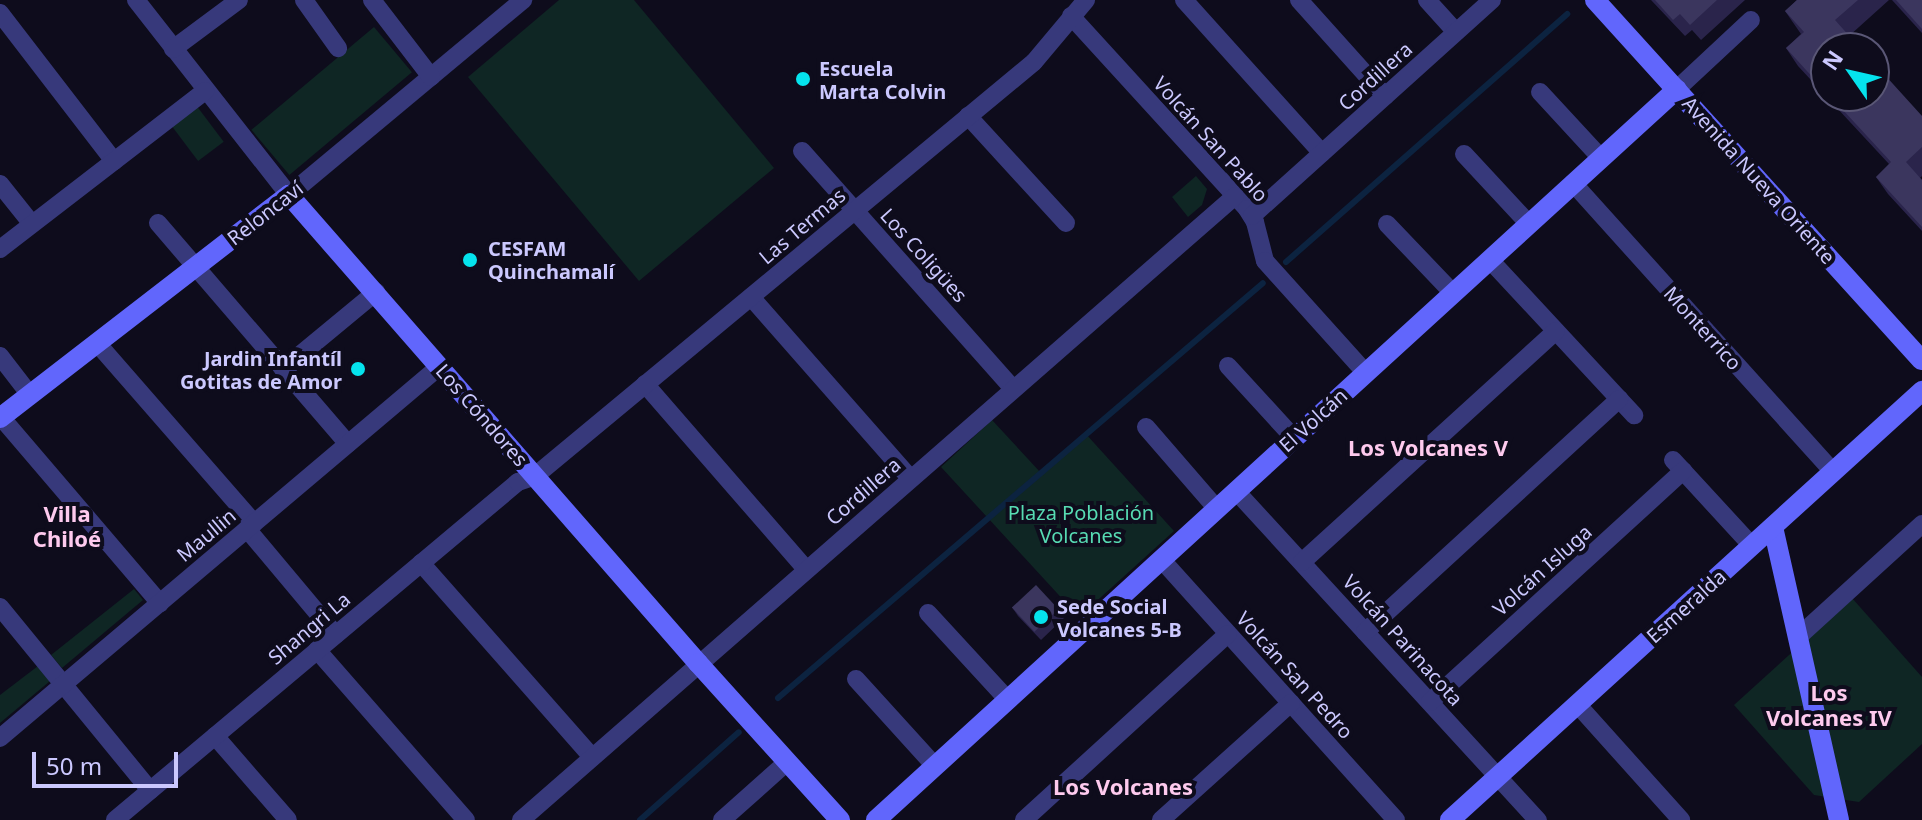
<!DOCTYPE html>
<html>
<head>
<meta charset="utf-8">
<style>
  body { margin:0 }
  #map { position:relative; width:1922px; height:820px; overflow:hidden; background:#0e0c1c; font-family:"Noto Sans",sans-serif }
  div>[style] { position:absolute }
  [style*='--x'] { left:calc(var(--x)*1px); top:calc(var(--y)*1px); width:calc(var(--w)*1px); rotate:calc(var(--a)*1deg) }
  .green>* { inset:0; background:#0f2624; transform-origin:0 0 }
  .stream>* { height:6px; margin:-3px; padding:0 3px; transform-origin:3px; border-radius:3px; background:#0c2340 }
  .street>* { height:18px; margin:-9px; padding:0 9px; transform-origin:9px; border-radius:9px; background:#37397b }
  .secondary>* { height:20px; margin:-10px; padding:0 10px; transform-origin:10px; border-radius:10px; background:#6166fc }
  .wall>* { inset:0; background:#2a244b }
  .building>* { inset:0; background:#3b365e; transform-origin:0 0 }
  .dots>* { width:22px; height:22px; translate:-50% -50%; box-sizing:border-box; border:4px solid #0e0c1c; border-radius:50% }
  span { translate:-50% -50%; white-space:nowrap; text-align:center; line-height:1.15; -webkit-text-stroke:8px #0e0c1c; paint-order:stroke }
  .poi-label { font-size:20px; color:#cbc8fe; font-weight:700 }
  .left { translate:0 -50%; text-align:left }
  .right { translate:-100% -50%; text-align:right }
  .street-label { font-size:20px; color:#cbc8fe }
  .park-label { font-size:20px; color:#57dbb3 }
  .neighbourhood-label { font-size:22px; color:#fecaee; font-weight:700 }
  .north { position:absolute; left:1810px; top:32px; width:80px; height:80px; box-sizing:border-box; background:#0e0c1c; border:2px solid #5a5776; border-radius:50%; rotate:304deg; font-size:22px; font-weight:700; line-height:32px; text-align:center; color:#cbc8fe }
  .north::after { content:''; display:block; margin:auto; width:28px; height:36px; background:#05e3ed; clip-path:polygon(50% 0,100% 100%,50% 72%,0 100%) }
  .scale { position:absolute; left:32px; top:752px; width:146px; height:36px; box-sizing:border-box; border:4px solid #cbc8fe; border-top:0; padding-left:10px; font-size:24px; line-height:28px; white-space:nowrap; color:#cbc8fe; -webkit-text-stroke:6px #0e0c1c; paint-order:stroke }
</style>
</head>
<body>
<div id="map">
  <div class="green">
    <i style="clip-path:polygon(559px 0,634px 0,774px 168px,639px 281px,468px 77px)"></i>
    <i style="left:374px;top:27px;width:59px;height:160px;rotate:50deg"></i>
    <i style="left:196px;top:105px;width:46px;height:32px;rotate:53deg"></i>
    <i style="clip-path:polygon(1196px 176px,1207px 189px,1202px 205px,1188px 217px,1172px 197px)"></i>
    <i style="clip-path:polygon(992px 420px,1041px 473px,1085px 433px,1174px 531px,1079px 617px,941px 467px)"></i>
    <i style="clip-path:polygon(134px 589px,143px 600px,62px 668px,51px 655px)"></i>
    <i style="clip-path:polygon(1852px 598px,1922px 677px,1922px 744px,1859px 802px,1814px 795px,1734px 705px)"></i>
    <i style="clip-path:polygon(38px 666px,50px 681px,0 723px,0 695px)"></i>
  </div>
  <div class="stream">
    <i style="--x:1286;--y:262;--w:375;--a:-41.4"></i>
    <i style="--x:778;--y:698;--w:638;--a:-40.55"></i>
    <i style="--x:640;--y:820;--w:132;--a:-41.6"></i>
  </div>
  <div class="street">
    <i style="--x:136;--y:0;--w:248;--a:51.9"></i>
    <i style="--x:289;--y:195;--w:305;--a:-39.8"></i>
    <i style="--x:304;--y:0;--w:59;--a:54.7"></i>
    <i style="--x:372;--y:0;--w:97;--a:52.5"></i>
    <i style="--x:1184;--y:0;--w:206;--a:48"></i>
    <i style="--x:1299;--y:0;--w:129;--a:48.1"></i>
    <i style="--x:1427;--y:0;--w:43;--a:47.8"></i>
    <i style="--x:0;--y:13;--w:187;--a:52.4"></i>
    <i style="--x:1071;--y:16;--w:261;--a:47.6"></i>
    <i style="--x:1247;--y:209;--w:15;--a:58"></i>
    <i style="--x:1255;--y:222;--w:40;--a:75.6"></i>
    <i style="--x:1265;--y:261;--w:151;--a:48"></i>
    <i style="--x:173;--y:49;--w:82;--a:-36.6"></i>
    <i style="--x:1677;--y:89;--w:101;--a:-43"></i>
    <i style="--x:1540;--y:92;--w:90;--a:47.3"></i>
    <i style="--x:968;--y:116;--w:145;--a:47.5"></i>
    <i style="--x:802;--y:151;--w:318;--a:48.4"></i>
    <i style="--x:1464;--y:154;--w:96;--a:47.1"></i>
    <i style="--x:1573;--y:183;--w:389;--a:48"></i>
    <i style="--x:0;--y:184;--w:51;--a:51.3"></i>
    <i style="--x:1252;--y:216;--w:323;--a:-42"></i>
    <i style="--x:158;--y:223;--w:291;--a:49.3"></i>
    <i style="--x:1387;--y:224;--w:95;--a:46.3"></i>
    <i style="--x:0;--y:249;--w:259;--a:-37.6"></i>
    <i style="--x:1490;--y:260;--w:212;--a:47.1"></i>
    <i style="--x:751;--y:297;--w:241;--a:48.7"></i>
    <i style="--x:97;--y:343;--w:239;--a:48.9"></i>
    <i style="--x:0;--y:356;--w:49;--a:52.4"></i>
    <i style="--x:1228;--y:366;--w:98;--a:47.5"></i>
    <i style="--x:283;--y:369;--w:121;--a:-39.6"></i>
    <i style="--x:645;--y:384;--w:245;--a:49"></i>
    <i style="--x:1;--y:417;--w:245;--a:49.5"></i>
    <i style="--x:1146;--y:427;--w:108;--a:49.1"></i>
    <i style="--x:1673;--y:460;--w:117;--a:47.4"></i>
    <i style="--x:1236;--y:491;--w:447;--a:47.5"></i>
    <i style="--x:247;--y:529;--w:138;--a:50"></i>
    <i style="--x:1161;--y:559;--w:351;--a:48"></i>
    <i style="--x:1302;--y:562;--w:343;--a:-42.3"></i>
    <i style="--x:421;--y:563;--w:259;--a:48.6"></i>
    <i style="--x:0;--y:607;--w:237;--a:50.7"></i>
    <i style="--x:928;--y:613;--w:118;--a:47.4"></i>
    <i style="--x:1365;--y:632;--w:345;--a:-42.5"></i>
    <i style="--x:1798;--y:637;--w:168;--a:-42.3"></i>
    <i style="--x:317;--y:650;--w:226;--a:48.8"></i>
    <i style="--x:856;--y:679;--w:118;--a:47.8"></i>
    <i style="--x:1430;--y:702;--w:343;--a:-42.4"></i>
    <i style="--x:1577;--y:704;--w:156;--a:48.1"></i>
    <i style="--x:215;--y:736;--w:111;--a:49"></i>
    <i style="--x:0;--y:738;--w:576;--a:-40.21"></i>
    <i style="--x:115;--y:820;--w:526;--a:-39.99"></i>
    <i style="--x:518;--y:482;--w:18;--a:-19"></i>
    <i style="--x:535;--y:476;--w:648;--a:-39.68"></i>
    <i style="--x:1034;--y:62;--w:81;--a:-50"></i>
    <i style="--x:521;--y:820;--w:948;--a:-41.15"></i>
    <i style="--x:722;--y:820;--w:87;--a:-41.7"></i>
    <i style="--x:1024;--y:820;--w:276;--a:-42.4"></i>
    <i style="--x:1161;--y:820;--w:175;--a:-42"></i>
  </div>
  <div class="secondary">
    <i style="--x:1595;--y:0;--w:486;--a:47.8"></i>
    <i style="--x:0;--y:418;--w:365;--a:-37.7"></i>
    <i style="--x:289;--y:195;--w:622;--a:48.85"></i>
    <i style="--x:698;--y:663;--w:212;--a:47.9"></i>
    <i style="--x:1773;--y:527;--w:300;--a:77.3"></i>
    <i style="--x:876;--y:820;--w:1084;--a:-42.38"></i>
    <i style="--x:1450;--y:820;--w:638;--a:-42.27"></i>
  </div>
  <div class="wall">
    <i style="clip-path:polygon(1651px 0,1745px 0,1701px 40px,1692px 30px,1685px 36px)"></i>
    <i style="clip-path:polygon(1797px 0,1889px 0,1849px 36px,1826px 48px,1826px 96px,1874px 96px,1922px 116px,1922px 176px,1920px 178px,1922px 180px,1922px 231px,1888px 194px,1876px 177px,1889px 164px,1798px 66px,1786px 48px,1801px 34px,1785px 11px)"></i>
    <i style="clip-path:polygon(1892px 0,1922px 0,1922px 33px)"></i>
    <i style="clip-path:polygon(1012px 607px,1058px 609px,1064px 618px,1041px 640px,1018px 616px)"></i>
  </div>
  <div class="building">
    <i style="clip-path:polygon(1655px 0,1717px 0,1690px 25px,1680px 14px,1673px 20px)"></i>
    <i style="clip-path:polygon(1797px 0,1858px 0,1835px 20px,1860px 48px,1826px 48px,1826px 92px,1786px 48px,1804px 32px,1785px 11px)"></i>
    <i style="clip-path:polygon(1896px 0,1922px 0,1922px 29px)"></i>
    <i style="clip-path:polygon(1874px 63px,1922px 116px,1922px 147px,1906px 162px,1922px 180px,1922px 227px,1876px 177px,1891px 162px,1830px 96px,1874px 96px)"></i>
    <i style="left:1036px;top:585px;width:33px;height:33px;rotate:47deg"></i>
  </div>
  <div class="dots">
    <i style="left:803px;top:79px;background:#05e3ed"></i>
    <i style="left:470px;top:260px;background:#05e3ed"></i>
    <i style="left:358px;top:369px;background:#05e3ed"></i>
    <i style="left:1041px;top:617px;background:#05e3ed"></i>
  </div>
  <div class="poi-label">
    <span class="left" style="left:819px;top:80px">Escuela<br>Marta Colvin</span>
    <span class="left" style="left:488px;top:260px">CESFAM<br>Quinchamalí</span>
    <span class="right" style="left:342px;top:370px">Jardin Infantíl<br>Gotitas de Amor</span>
    <span class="left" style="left:1057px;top:618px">Sede Social<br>Volcanes 5-B</span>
  </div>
  <div class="street-label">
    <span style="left:1375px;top:76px;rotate:-42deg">Cordillera</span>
    <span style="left:1211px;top:139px;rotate:48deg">Volcán San Pablo</span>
    <span style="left:1759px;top:180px;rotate:48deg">Avenida Nueva Oriente</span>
    <span style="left:265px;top:213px;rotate:-38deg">Reloncaví</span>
    <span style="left:802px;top:226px;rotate:-40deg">Las Termas</span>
    <span style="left:924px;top:255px;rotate:48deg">Los Coligües</span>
    <span style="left:1703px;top:328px;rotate:48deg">Monterrico</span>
    <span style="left:482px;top:415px;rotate:49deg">Los Cóndores</span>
    <span style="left:1313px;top:420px;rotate:-42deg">El Volcán</span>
    <span style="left:863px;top:491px;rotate:-41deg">Cordillera</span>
    <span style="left:206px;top:535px;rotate:-40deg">Maullin</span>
    <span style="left:1542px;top:570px;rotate:-42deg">Volcán Isluga</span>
    <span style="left:1686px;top:606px;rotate:-42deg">Esmeralda</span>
    <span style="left:309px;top:628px;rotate:-40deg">Shangri La</span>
    <span style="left:1403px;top:640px;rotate:48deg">Volcán Parinacota</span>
    <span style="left:1295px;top:675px;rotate:48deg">Volcán San Pedro</span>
  </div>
  <div class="park-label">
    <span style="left:1081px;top:524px">Plaza Población<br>Volcanes</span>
  </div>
  <div class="neighbourhood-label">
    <span style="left:1428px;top:448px">Los Volcanes V</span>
    <span style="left:67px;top:526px">Villa<br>Chiloé</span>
    <span style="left:1829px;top:705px">Los<br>Volcanes IV</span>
    <span style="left:1123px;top:787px">Los Volcanes</span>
  </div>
  <div class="north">N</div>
  <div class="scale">50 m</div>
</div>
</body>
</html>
